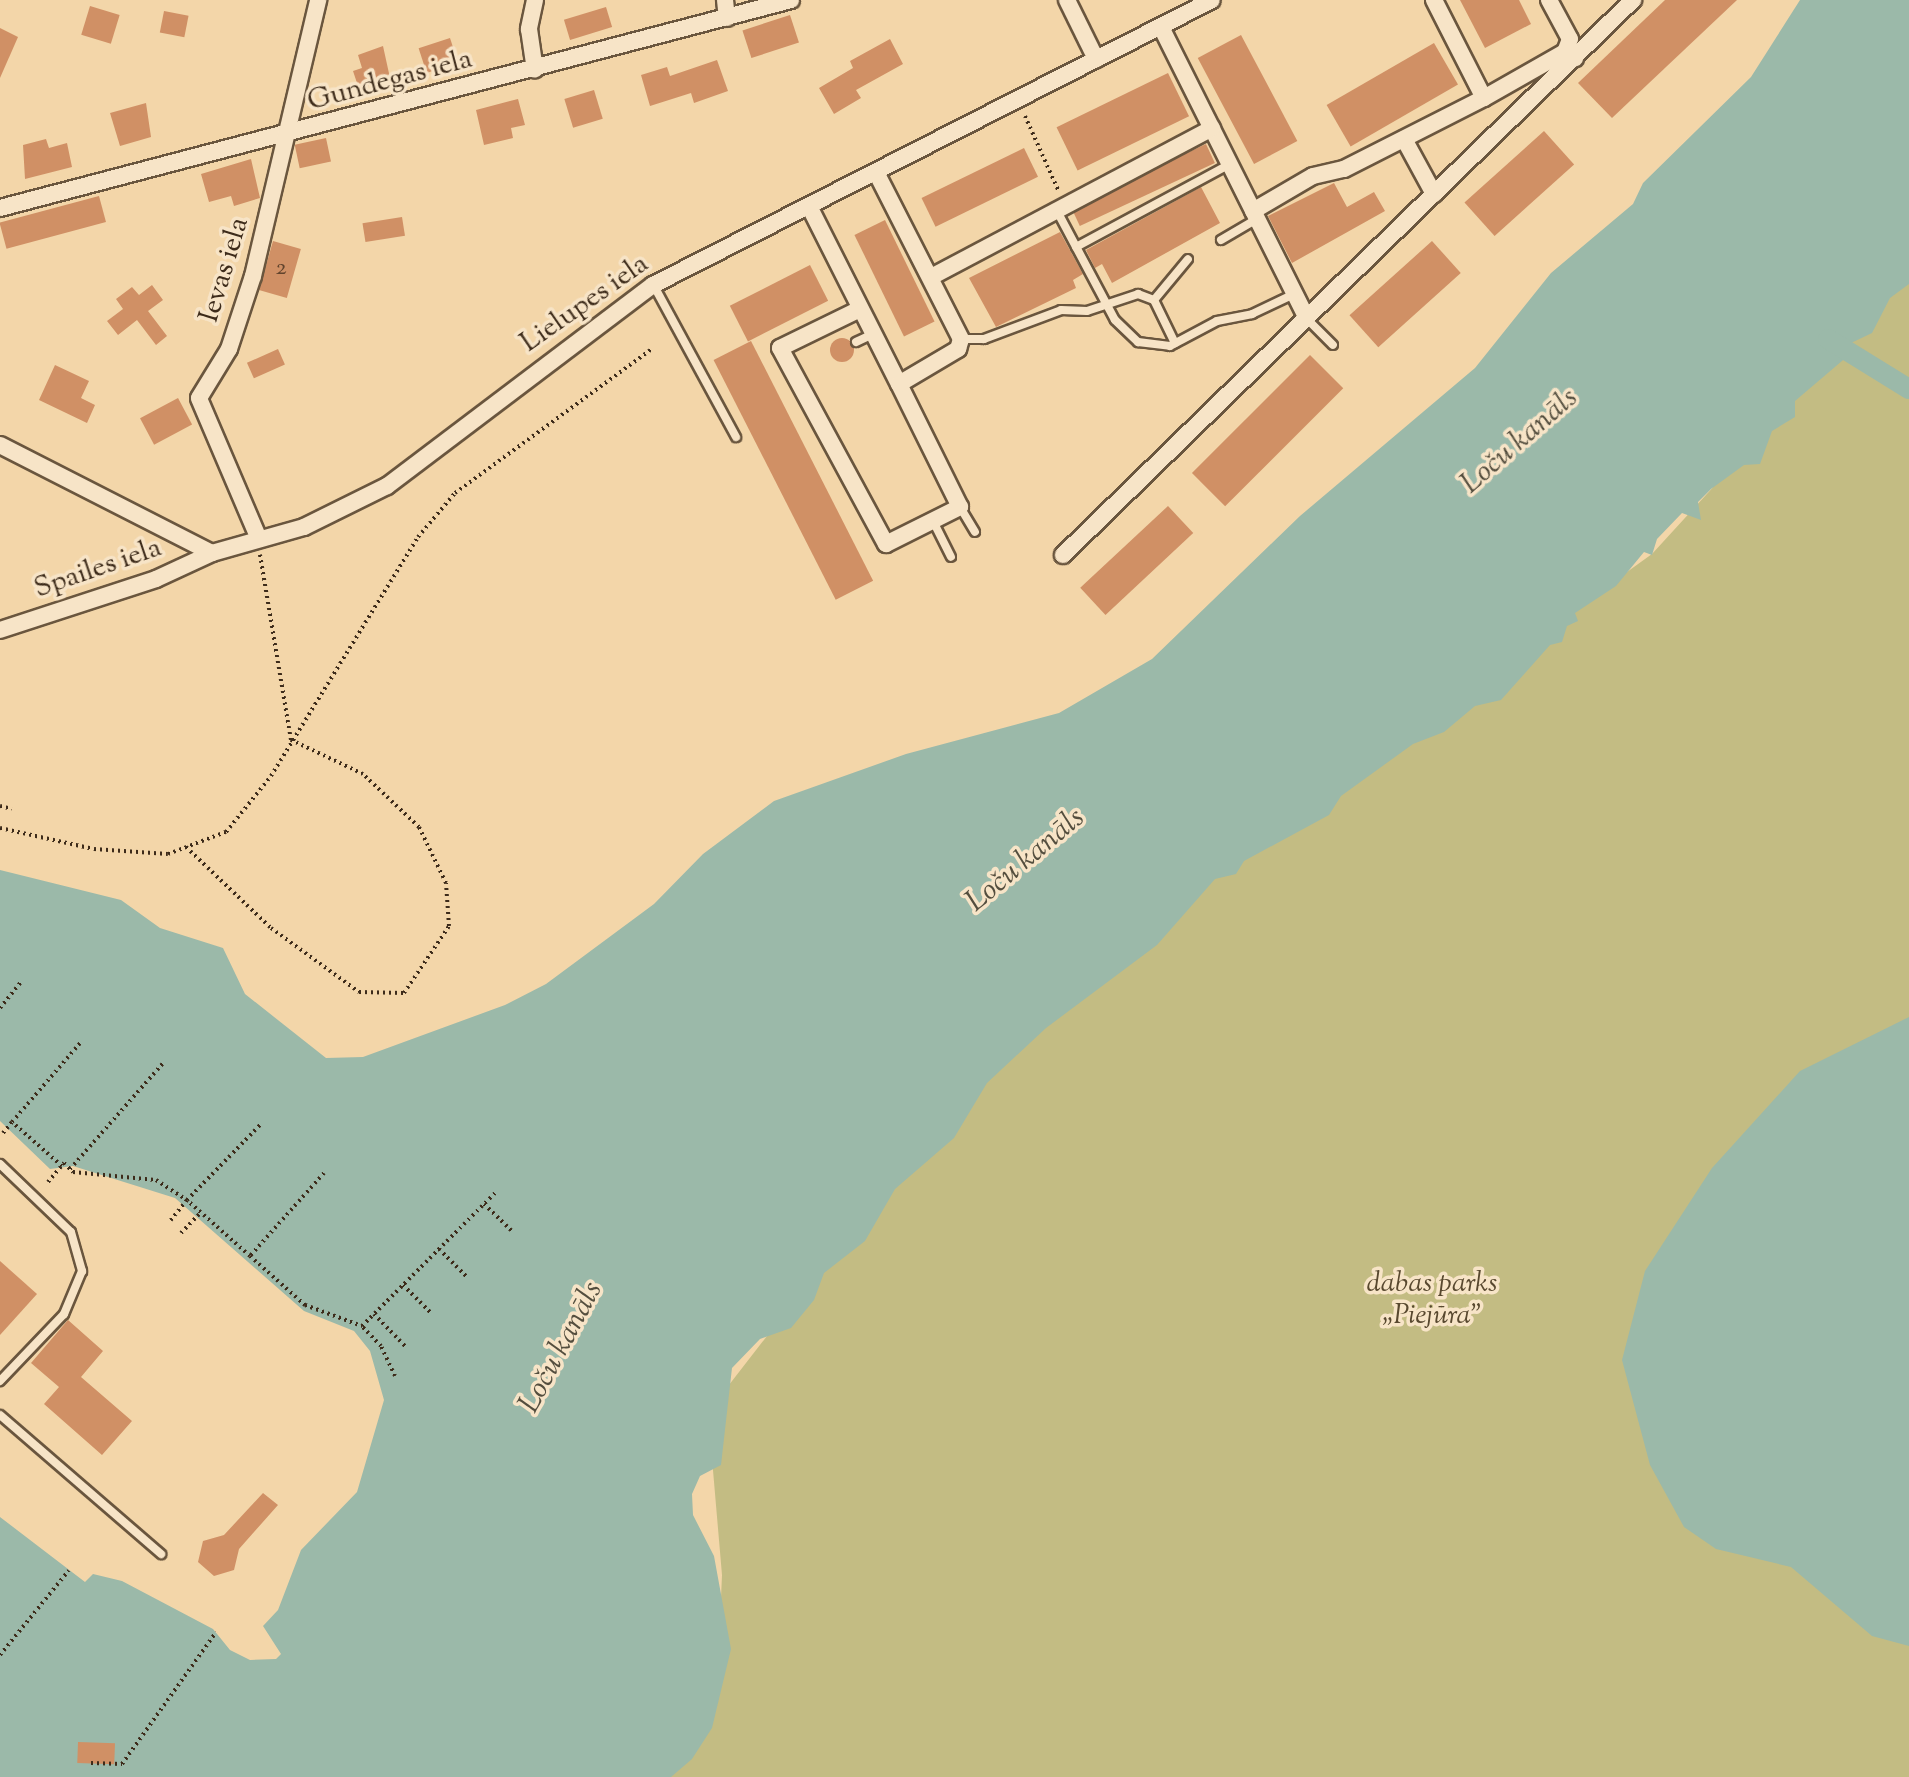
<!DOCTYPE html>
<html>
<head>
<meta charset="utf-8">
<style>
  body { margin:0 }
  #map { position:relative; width:1909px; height:1777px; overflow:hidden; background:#f3d6a9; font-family:"Sorts Mill Goudy",serif }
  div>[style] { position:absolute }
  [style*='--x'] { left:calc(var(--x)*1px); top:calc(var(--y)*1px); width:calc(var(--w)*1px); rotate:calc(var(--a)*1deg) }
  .green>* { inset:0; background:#c3bc83 }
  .water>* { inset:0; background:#9bb9a9 }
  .canal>* { height:20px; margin:-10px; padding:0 10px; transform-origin:10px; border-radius:10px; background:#9bb9a9 }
  .building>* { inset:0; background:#d09065; transform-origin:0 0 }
  .round { border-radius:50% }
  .path>* { height:4px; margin-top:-2px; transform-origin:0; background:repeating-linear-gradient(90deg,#3d2b1a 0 2px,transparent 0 6px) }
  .roads { filter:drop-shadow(2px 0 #6a563e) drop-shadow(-2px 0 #6a563e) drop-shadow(0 2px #6a563e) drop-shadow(0 -2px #6a563e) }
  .service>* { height:8px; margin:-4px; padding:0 4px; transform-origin:4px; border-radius:4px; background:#f7e4c7 }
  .minor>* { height:16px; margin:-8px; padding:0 8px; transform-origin:8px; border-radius:8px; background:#f7e4c7 }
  span { translate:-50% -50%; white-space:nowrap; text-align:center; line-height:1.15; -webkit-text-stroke:7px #f7e4c7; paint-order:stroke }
  .number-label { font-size:24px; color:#62442d }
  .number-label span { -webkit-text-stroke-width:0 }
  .street-label { font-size:28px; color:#3d2b1a }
  .park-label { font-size:28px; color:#58482f; font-style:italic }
  .water-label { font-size:30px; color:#544e3e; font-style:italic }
</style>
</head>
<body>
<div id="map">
  <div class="green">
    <i style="clip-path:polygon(1909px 273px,1909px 1777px,629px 1777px,716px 1710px,722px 1575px,708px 1412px,975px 1068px,1133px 927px,1652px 554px)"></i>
  </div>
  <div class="water">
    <i style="clip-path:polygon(1800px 0,1909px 0,1909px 284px,1890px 298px,1872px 333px,1851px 343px,1849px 355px,1795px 401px,1795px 417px,1772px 431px,1760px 464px,1744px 465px,1711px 489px,1698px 502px,1701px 520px,1682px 513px,1657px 539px,1652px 555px,1644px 552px,1616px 586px,1575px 613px,1578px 621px,1567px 626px,1562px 642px,1550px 645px,1501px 700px,1475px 706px,1444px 732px,1413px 744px,1341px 796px,1329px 815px,1244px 861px,1236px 874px,1215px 879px,1157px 945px,1046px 1028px,987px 1083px,954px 1138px,895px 1189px,865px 1241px,824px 1273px,814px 1300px,791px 1328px,760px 1339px,732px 1368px,721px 1465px,700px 1476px,692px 1494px,693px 1515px,714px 1556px,731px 1649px,712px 1728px,692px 1759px,671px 1777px,0 1777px,0 1517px,85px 1582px,93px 1574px,122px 1581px,213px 1629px,230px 1650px,250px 1660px,276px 1659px,281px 1654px,263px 1626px,278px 1610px,301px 1550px,357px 1492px,384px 1400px,370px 1351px,354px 1331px,304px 1311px,175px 1198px,73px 1166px,50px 1169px,0 1121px,0 870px,121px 900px,160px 928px,223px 948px,245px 994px,326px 1058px,363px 1057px,505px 1005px,546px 984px,654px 904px,703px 854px,774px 801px,906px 754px,1059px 713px,1152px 659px,1300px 516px,1475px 368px,1551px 273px,1633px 204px,1643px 183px,1751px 77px)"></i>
    <i style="clip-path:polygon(1909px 1017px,1909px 1646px,1872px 1636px,1791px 1567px,1716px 1549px,1684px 1527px,1650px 1465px,1622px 1360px,1645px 1271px,1712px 1168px,1800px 1071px)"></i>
  </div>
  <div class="canal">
    <i style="--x:1828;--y:339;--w:95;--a:31.7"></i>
  </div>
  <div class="building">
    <i style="clip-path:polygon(1460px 0,1519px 0,1531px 24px,1485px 48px)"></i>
    <i style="clip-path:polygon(1665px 0,1737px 0,1612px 118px,1578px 83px)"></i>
    <i style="left:90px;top:6px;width:31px;height:30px;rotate:17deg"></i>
    <i style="left:606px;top:7px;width:21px;height:44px;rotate:73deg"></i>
    <i style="left:164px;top:11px;width:25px;height:22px;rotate:11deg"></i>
    <i style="left:790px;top:15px;width:29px;height:50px;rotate:72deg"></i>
    <i style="clip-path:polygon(0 28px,18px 37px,0 78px)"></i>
    <i style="left:1241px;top:35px;width:120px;height:49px;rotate:62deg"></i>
    <i style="left:450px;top:38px;width:26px;height:33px;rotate:72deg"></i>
    <i style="clip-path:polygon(890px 39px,903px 64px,856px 90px,861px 98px,834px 114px,819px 88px,853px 68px,850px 61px)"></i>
    <i style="left:1434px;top:43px;width:48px;height:124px;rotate:60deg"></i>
    <i style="clip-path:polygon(383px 46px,390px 78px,359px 89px,353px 71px,362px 68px,358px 55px)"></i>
    <i style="clip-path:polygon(717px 60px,728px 91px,694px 103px,691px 93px,650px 106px,641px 75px,667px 67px,670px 76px)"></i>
    <i style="left:1168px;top:73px;width:48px;height:124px;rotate:64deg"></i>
    <i style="left:594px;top:90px;width:30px;height:31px;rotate:73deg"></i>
    <i style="clip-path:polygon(518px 99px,525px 125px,511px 128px,513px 138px,484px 145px,476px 110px)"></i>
    <i style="clip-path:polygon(146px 103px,151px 137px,120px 146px,110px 113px)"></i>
    <i style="left:1544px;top:131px;width:45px;height:107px;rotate:48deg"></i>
    <i style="left:326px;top:138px;width:24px;height:32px;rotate:78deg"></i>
    <i style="clip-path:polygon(46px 139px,49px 148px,67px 143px,72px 167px,25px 179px,23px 145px)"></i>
    <i style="left:1206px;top:144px;width:21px;height:149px;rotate:65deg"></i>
    <i style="left:1024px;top:148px;width:32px;height:114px;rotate:64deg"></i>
    <i style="clip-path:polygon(251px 159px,260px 198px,234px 206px,231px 196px,209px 202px,201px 174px)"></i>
    <i style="clip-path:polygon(1334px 183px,1347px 207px,1374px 192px,1385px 211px,1292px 263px,1268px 216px)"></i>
    <i style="clip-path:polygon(1201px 187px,1220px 223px,1112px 283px,1102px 264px,1095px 268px,1086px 250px)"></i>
    <i style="left:99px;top:196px;width:27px;height:103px;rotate:75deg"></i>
    <i style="left:402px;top:217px;width:19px;height:40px;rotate:81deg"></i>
    <i style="left:885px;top:220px;width:113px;height:34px;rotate:64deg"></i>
    <i style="clip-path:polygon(1060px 232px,1083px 274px,1073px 280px,1076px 288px,996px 327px,969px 278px)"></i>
    <i style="left:273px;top:241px;width:29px;height:51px;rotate:16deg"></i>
    <i style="left:1432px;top:241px;width:43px;height:111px;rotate:48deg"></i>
    <i style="left:810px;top:265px;width:40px;height:90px;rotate:63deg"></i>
    <i style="clip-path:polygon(152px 285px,163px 300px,148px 311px,167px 336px,156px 345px,137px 320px,118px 335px,107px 321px,123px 309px,116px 299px,132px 287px,139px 295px)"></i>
    <i class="round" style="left:830px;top:338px;width:24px;height:24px"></i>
    <i style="left:751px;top:341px;width:269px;height:42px;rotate:63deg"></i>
    <i style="left:278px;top:349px;width:17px;height:34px;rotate:66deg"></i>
    <i style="left:1310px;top:355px;width:47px;height:167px;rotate:45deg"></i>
    <i style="clip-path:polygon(55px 365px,89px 381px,81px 398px,95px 405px,87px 423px,39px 400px)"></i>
    <i style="left:178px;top:398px;width:30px;height:43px;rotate:62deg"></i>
    <i style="left:1168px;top:506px;width:37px;height:120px;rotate:47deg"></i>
    <i style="clip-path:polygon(0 1261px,37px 1294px,0 1335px)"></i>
    <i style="clip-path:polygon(68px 1320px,103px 1351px,81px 1377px,132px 1421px,102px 1455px,44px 1404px,59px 1387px,31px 1363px)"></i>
    <i style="clip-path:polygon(263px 1493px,278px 1505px,239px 1549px,234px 1570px,214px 1576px,198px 1562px,203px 1541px,224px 1535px)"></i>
    <i style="left:78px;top:1742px;width:37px;height:21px;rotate:2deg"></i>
  </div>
  <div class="path">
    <i style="--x:1025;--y:116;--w:83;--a:65.9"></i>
    <i style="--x:0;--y:806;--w:12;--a:14"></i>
    <i style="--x:0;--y:828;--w:96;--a:12.6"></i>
    <i style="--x:94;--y:849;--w:74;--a:3.9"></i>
    <i style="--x:168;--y:854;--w:62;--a:-20.8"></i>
    <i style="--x:226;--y:832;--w:72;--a:-51.2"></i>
    <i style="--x:271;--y:776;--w:281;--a:-58.4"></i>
    <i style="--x:418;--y:537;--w:57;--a:-49.9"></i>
    <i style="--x:455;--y:493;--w:244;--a:-36.2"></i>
    <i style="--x:186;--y:847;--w:117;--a:43.6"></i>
    <i style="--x:271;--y:928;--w:109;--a:36"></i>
    <i style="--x:359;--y:992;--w:45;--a:1.3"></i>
    <i style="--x:404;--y:993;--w:81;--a:-56.1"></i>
    <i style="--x:449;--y:926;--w:43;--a:-94"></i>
    <i style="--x:446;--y:883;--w:62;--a:-115.7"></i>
    <i style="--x:419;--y:827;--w:77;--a:-136.6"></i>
    <i style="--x:363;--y:774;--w:80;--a:-154.7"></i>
    <i style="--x:291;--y:740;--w:188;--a:-99.5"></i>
    <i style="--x:0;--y:1008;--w:33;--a:-51"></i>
    <i style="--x:3;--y:1133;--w:14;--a:-51"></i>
    <i style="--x:62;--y:1166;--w:67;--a:-138.7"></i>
    <i style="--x:12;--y:1122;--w:106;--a:-49.2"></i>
    <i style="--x:70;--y:1169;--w:141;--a:-48.7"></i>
    <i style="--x:324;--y:1173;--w:111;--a:131.7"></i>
    <i style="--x:250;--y:1256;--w:74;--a:41.7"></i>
    <i style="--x:305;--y:1305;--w:61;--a:20.2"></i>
    <i style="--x:48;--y:1182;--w:25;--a:-50"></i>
    <i style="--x:64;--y:1163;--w:13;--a:45"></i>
    <i style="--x:73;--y:1172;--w:83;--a:5.5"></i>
    <i style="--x:156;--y:1180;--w:37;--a:33"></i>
    <i style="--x:187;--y:1200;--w:26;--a:129"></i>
    <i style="--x:484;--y:1204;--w:40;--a:44"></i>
    <i style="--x:181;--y:1233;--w:29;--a:-46"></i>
    <i style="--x:439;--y:1249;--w:40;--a:45"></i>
    <i style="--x:250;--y:1256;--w:84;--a:-138.4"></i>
    <i style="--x:187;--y:1200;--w:107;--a:-45.8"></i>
    <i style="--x:403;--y:1285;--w:40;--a:45"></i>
    <i style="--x:374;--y:1314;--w:45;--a:45.9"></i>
    <i style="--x:395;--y:1376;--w:33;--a:-115"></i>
    <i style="--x:381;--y:1346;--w:28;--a:-134"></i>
    <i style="--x:362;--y:1326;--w:188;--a:-45"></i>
    <i style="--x:0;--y:1655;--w:109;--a:-50.9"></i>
    <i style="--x:91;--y:1763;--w:31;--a:2"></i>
    <i style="--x:122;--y:1764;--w:162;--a:-54.5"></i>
  </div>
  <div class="roads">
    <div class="service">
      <i style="--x:1057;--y:211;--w:123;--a:62"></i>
      <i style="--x:1115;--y:320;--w:32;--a:44"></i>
      <i style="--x:1138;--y:342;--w:32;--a:7"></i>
      <i style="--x:1170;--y:346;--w:53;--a:-28"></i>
      <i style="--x:1217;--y:321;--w:36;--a:-11"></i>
      <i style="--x:1252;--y:314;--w:47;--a:-25.5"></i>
      <i style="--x:1221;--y:240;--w:42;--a:-30.3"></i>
      <i style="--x:1076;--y:247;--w:175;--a:-28.3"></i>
      <i style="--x:654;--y:286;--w:172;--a:61.5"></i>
      <i style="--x:1154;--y:300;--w:53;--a:-50.3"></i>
      <i style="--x:1306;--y:318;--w:38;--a:45"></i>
      <i style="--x:961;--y:339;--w:23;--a:0"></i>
      <i style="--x:984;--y:339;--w:82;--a:-20.6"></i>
      <i style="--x:1061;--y:310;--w:26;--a:2"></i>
      <i style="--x:1087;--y:311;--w:54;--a:-18.4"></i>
      <i style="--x:1138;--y:294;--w:17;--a:21"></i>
      <i style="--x:1154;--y:300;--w:48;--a:64"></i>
      <i style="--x:856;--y:342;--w:19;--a:-25"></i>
      <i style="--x:960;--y:507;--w:29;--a:59"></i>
      <i style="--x:933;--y:521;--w:40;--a:63.4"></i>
      <i style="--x:0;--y:1164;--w:98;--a:43.8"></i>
      <i style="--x:71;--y:1232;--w:41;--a:74.2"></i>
      <i style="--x:82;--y:1271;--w:47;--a:112.7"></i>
      <i style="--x:64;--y:1314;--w:93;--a:133.7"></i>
      <i style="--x:0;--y:1415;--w:213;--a:40.8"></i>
    </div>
    <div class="minor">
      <i style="--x:535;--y:0;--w:30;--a:102"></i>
      <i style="--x:529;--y:29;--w:41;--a:81.7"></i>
      <i style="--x:725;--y:0;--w:18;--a:84"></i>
      <i style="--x:1067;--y:0;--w:66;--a:63.8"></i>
      <i style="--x:1434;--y:0;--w:110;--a:63"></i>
      <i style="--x:1484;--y:98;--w:93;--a:-29.6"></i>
      <i style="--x:1565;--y:52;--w:12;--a:31"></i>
      <i style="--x:1549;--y:0;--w:44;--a:61.7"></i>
      <i style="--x:1570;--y:39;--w:14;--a:111"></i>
      <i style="--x:1161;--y:27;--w:324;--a:63.4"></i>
      <i style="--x:1404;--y:139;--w:63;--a:61.4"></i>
      <i style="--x:809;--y:206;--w:199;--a:63.2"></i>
      <i style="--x:0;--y:208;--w:818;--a:-14.73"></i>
      <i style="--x:1253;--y:211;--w:69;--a:-30.3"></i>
      <i style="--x:1313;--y:176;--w:32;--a:-13"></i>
      <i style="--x:1344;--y:169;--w:157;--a:-26.9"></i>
      <i style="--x:931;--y:277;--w:318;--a:-27.9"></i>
      <i style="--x:860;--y:309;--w:89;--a:154"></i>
      <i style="--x:780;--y:348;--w:223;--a:61.6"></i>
      <i style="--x:886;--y:544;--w:83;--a:-26.6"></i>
      <i style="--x:960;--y:507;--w:137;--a:-116.4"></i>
      <i style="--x:899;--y:384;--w:69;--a:-30.7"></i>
      <i style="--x:958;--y:349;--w:10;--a:-73"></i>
      <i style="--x:961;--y:339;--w:187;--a:-117"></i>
      <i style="--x:0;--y:445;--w:238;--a:27"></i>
      <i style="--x:212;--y:553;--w:96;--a:-15.8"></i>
      <i style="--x:304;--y:527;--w:93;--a:-26.3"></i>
      <i style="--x:387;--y:486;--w:333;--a:-37.1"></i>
      <i style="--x:653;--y:285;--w:627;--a:-27.01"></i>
      <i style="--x:259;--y:539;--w:153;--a:-113.1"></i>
      <i style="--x:199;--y:398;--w:57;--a:-58.5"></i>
      <i style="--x:229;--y:349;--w:77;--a:-71.8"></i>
      <i style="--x:253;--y:276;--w:284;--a:-76.7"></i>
      <i style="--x:1063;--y:555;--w:796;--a:-44.24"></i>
      <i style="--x:0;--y:630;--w:164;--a:-18.1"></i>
      <i style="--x:156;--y:579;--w:62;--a:-24.9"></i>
    </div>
  </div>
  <div class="number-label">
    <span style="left:281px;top:269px">2</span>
  </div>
  <div class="street-label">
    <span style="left:390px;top:81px;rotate:-15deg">Gundegas iela</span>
    <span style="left:225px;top:270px;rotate:-73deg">Ievas iela</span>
    <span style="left:585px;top:304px;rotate:-35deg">Lielupes iela</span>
    <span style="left:98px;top:569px;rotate:-19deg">Spailes iela</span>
  </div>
  <div class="park-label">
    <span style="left:1432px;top:1300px">dabas parks<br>„Piejūra”</span>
  </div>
  <div class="water-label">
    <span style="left:1520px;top:442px;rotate:-41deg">Loču kanāls</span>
    <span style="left:1026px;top:861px;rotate:-40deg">Loču kanāls</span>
    <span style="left:562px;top:1348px;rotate:-62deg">Loču kanāls</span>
  </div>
</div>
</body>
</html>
